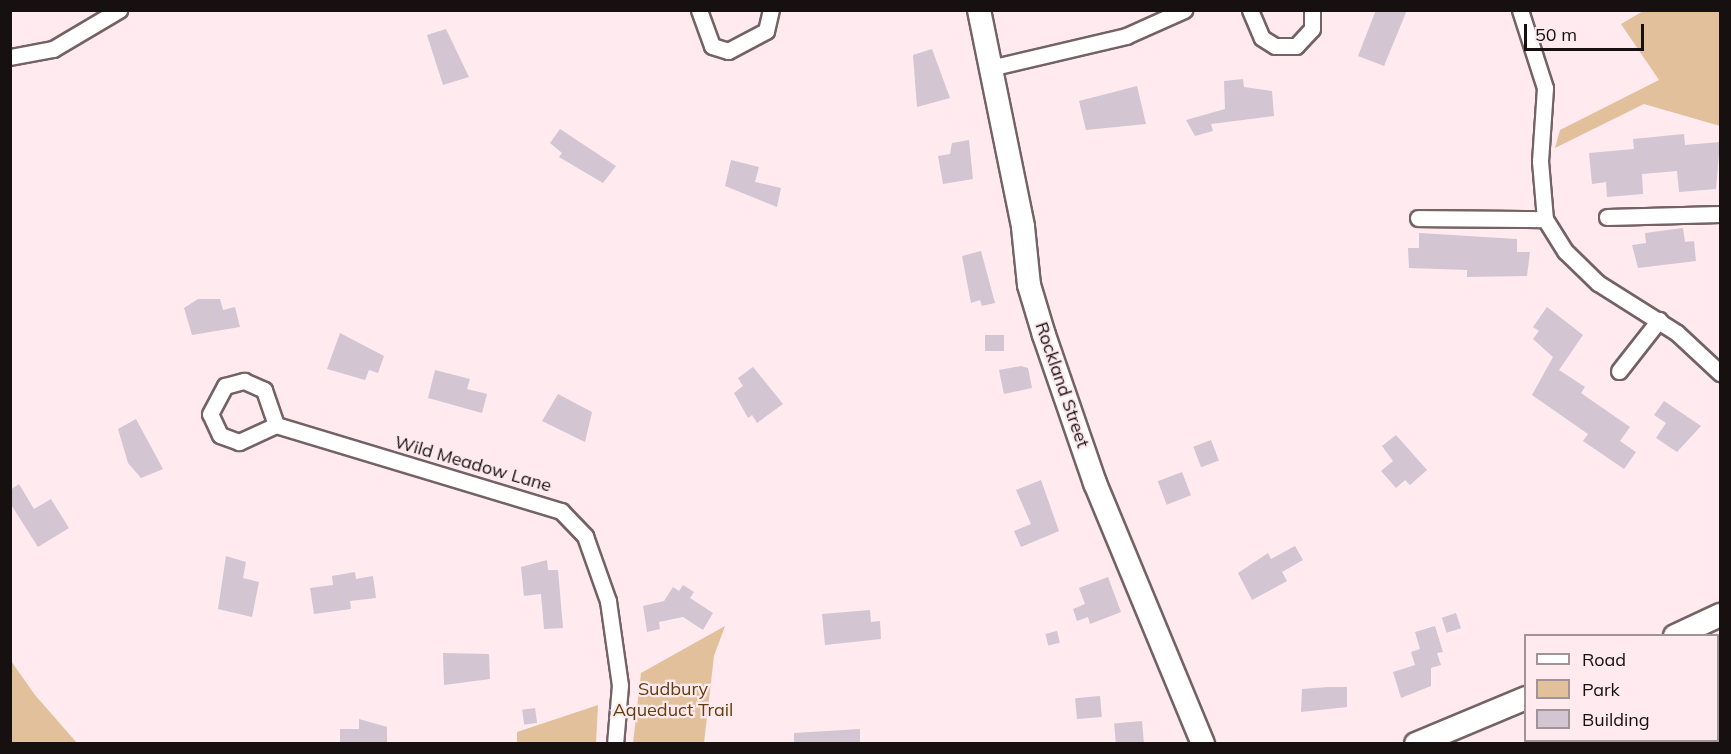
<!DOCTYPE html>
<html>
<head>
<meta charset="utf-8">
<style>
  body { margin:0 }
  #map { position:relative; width:1731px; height:754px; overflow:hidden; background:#feeaef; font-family:Mulish,sans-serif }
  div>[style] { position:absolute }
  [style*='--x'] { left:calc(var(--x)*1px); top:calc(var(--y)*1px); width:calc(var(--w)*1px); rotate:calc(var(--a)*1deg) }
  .green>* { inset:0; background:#e3c09c }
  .building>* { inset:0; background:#d3c5d2; transform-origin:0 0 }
  .roads { filter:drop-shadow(2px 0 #736266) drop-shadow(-2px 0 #736266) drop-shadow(0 2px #736266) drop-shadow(0 -2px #736266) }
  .street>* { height:15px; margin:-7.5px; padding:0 7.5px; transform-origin:7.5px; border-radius:7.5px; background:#fff }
  .secondary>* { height:22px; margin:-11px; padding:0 11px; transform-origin:11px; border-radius:11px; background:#fff }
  span { translate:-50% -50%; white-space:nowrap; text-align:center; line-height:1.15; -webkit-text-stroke:4.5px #feeaef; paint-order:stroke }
  .street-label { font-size:18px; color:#161011 }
  .park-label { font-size:18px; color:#623d0b }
  .frame { position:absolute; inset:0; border:12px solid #161011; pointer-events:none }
  .legend { position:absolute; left:1524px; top:634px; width:195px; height:108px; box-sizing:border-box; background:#feeaef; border:2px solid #a19396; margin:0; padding:8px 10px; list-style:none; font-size:18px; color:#161011 }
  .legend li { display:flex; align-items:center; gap:12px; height:30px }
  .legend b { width:30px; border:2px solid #a19396 }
  .scale { position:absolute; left:1524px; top:24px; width:120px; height:27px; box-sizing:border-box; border:3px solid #161011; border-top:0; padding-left:8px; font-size:18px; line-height:21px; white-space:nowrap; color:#161011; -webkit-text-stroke:4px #feeaef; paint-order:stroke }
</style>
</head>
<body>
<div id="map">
  <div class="green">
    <i style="clip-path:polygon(1645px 10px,1720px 11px,1720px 126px,1644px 104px,1555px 148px,1560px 130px,1659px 80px,1621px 24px)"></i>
    <i style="clip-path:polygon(725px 626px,714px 656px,704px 743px,633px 743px,641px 673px)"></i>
    <i style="clip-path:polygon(11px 661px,35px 695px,77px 743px,11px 743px)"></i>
    <i style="clip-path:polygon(598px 705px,596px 743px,517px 743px,517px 732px)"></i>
  </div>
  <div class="building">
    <i style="clip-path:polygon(1376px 10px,1407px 10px,1384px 66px,1358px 56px)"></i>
    <i style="clip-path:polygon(446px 29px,469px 77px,443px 85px,427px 35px)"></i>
    <i style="clip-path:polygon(932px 49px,950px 98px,917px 107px,913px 55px)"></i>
    <i style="clip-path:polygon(1243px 79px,1244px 87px,1272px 91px,1274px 116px,1211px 124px,1213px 131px,1195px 136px,1186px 120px,1225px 109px,1224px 81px)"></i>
    <i style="clip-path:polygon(1137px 86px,1146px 124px,1086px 130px,1079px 101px)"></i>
    <i style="clip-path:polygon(560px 129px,616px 166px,603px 183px,559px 157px,562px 153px,550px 143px)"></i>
    <i style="clip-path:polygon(1684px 134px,1685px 145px,1720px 142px,1716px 189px,1679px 192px,1677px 171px,1642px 174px,1643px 194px,1607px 197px,1606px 182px,1592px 184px,1589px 153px,1634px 149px,1633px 139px)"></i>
    <i style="clip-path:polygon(969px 140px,973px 179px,943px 184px,938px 156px,950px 154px,952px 143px)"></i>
    <i style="clip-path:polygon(731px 160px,759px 167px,755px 182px,781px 188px,777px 207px,725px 186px)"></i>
    <i style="clip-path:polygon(1683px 228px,1685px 242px,1694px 241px,1696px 261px,1638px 268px,1632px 245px,1646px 243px,1645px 233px)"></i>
    <i style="clip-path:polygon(1419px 233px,1517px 239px,1517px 252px,1530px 252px,1527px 276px,1467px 277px,1467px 270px,1409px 268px,1408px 248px,1419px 248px)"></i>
    <i style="clip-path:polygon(981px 251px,995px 303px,982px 306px,980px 300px,971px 303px,962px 256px)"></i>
    <i style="clip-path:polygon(198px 299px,220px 299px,223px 310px,235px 307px,240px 327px,192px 335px,184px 308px)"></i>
    <i style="clip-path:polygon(1547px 307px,1583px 335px,1559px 370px,1585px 387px,1581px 393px,1630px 427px,1620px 441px,1636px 452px,1624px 469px,1583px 441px,1588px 434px,1532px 395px,1553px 357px,1533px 339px,1539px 331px,1533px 327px)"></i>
    <i style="clip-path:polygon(340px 333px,384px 356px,378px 373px,369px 370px,365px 380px,327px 369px)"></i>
    <i style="left:985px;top:335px;width:19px;height:16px"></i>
    <i style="clip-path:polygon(1021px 366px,1028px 368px,1032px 388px,1004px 394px,999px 370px)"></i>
    <i style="clip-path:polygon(753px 367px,783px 404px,757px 423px,752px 415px,748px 418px,734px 393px,743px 386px,738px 378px)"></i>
    <i style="clip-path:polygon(435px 370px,470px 379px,467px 389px,487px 394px,482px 413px,428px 398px)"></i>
    <i style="clip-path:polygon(558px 394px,592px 412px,585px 442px,542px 421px)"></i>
    <i style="clip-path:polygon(1664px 401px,1701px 426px,1677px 452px,1656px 438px,1666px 423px,1654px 415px)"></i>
    <i style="clip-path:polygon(136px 419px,163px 469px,141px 478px,128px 463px,118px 429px)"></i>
    <i style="clip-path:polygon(1396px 435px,1427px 470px,1410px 485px,1405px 480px,1396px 488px,1381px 471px,1393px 461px,1382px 446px)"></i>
    <i style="left:1211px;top:440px;width:22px;height:19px;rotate:69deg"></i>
    <i style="left:1182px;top:472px;width:25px;height:26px;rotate:69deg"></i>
    <i style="clip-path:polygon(1041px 480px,1059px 531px,1021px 547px,1014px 531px,1031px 524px,1016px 490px)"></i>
    <i style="clip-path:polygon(19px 484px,34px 509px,51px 499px,69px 528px,38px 547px,10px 503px,10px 490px)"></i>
    <i style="clip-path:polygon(1295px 546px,1303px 560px,1282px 572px,1287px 581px,1252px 600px,1238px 573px,1268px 553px,1271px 559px)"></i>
    <i style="clip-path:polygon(226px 556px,246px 562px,243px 578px,259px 582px,252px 617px,218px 609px)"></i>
    <i style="clip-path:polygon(547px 560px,548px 570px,558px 570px,563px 628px,544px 629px,541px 594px,524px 596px,521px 567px)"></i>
    <i style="clip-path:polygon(355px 572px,356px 579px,373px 576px,376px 598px,350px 601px,351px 609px,314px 614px,310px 588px,333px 585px,332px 576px)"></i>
    <i style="clip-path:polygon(1108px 577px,1121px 612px,1090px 624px,1088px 617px,1077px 621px,1073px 609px,1085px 604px,1079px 588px)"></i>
    <i style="clip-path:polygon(683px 585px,694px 592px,690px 598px,713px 613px,703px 630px,683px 617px,659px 622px,660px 629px,647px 632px,643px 606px,664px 601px,673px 587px,679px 591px)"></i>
    <i style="clip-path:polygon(870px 610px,871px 622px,880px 621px,881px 639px,825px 645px,822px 614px)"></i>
    <i style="left:1456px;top:613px;width:16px;height:15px;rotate:72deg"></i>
    <i style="clip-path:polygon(1435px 626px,1443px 652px,1437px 653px,1441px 665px,1431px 668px,1431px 686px,1401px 698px,1393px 672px,1415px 665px,1411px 652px,1420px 649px,1415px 632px)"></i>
    <i style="left:1057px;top:631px;width:12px;height:12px;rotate:76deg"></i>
    <i style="clip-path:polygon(443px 653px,489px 654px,490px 679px,444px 685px)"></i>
    <i style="clip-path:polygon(1328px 687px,1347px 687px,1347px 707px,1301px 712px,1302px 689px)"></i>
    <i style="left:1100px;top:696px;width:21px;height:25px;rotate:85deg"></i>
    <i style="left:535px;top:708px;width:15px;height:13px;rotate:82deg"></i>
    <i style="clip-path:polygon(359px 719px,387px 727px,387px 744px,340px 744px,340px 729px,359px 729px)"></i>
    <i style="left:1142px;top:721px;width:23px;height:28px;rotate:85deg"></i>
    <i style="clip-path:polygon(860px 729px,860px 744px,794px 744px,794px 733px)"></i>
  </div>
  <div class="roads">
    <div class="street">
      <i style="--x:699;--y:10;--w:38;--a:70"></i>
      <i style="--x:712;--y:46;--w:17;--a:17"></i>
      <i style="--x:728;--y:51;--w:43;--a:-27.8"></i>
      <i style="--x:766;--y:31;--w:22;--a:-77"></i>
      <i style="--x:1250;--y:10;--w:30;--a:67"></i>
      <i style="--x:1262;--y:38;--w:15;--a:32"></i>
      <i style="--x:1275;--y:46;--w:21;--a:0"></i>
      <i style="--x:1296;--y:46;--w:23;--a:-47"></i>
      <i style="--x:1312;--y:29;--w:19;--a:-90"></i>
      <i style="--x:1520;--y:10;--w:82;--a:72.2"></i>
      <i style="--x:1545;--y:88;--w:73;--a:93.9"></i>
      <i style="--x:1540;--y:161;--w:58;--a:85.1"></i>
      <i style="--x:1545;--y:219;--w:38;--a:58"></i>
      <i style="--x:1565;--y:251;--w:46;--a:44.1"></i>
      <i style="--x:1598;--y:283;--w:93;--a:32.3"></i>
      <i style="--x:1677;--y:333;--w:59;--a:42.9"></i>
      <i style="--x:10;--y:57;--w:44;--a:-10.5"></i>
      <i style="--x:53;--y:49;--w:77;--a:-30.6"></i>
      <i style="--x:990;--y:68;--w:140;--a:-13.2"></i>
      <i style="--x:1126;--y:36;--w:64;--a:-24.1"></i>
      <i style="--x:1607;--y:217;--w:113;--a:-1.5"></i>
      <i style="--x:1418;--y:218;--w:127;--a:0.5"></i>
      <i style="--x:1619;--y:371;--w:65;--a:-51.9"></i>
      <i style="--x:244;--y:381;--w:22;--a:24"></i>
      <i style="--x:264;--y:390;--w:37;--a:71"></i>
      <i style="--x:276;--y:425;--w:41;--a:155.3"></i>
      <i style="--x:239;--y:442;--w:20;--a:-160"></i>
      <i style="--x:220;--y:435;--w:23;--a:-115"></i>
      <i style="--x:210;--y:414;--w:32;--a:-62"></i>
      <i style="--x:225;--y:386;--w:20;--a:-15"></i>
      <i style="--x:276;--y:425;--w:298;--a:16.8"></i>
      <i style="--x:561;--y:511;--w:35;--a:46"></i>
      <i style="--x:585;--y:536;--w:69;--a:70.5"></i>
      <i style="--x:608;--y:601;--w:85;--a:81.9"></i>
      <i style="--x:620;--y:685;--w:59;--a:94.8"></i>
    </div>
    <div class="secondary">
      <i style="--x:979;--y:10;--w:221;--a:78.5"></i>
      <i style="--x:1023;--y:227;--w:58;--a:84.1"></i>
      <i style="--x:1029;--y:285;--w:52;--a:73.3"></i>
      <i style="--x:1044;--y:335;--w:157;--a:71"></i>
      <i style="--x:1095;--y:483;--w:282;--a:67.5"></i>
      <i style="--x:1675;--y:636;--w:50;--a:-25"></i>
      <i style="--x:1416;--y:744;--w:119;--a:-22.7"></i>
    </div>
  </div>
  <div class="street-label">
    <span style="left:1062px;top:385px;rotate:71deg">Rockland Street</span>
    <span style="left:473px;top:464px;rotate:16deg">Wild Meadow Lane</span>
  </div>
  <div class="park-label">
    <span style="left:673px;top:700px">Sudbury<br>Aqueduct Trail</span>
  </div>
  <div class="frame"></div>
  <ul class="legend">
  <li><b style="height:8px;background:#fff"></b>Road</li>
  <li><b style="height:16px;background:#e3c09c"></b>Park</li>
  <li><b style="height:16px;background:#d3c5d2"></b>Building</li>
  </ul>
  <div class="scale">50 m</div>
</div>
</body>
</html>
